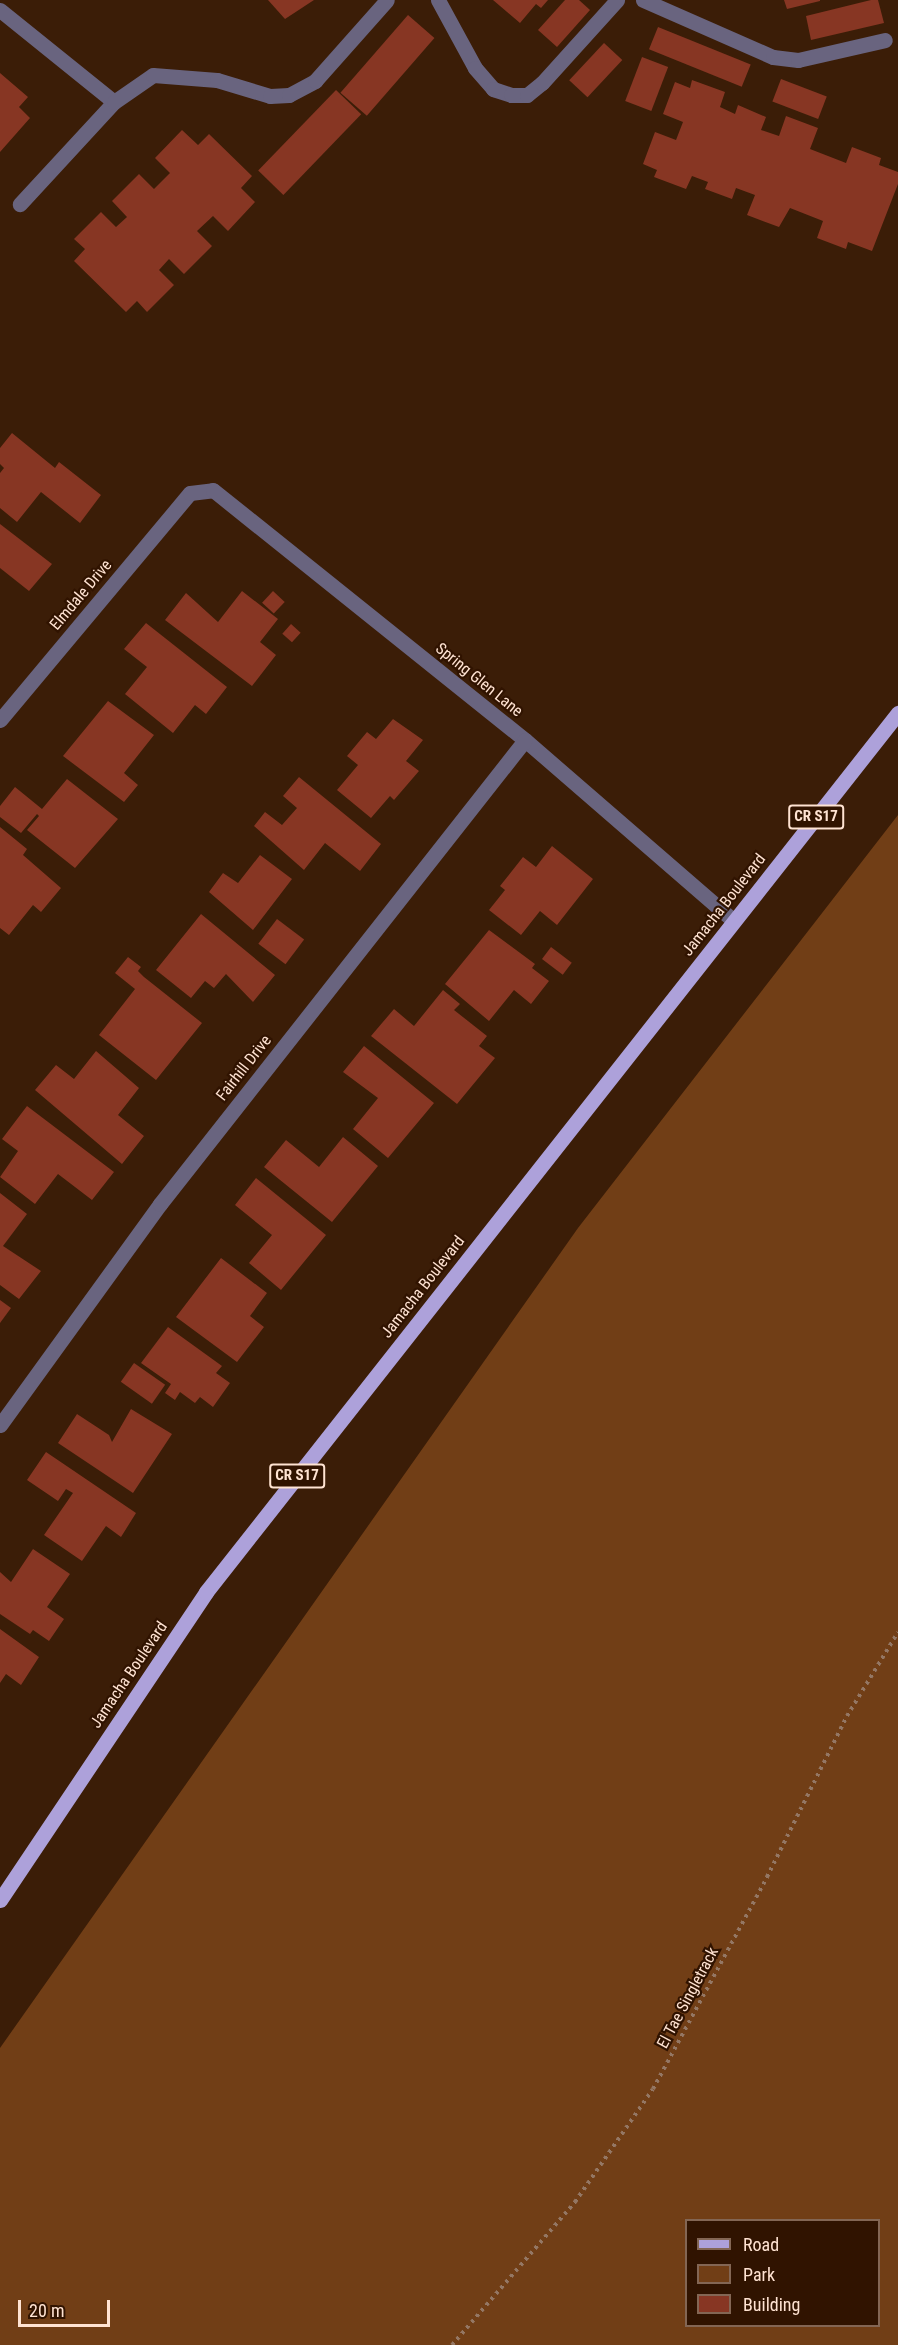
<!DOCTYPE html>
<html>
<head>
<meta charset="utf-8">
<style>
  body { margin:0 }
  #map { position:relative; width:898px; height:2345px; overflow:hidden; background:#3b1d07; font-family:"Roboto Condensed",sans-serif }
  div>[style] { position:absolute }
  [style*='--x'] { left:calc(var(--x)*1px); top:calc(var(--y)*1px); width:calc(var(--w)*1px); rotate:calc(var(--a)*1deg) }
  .green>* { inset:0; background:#713e16 }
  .building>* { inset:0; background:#873623; transform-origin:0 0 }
  .path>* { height:4px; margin-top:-2px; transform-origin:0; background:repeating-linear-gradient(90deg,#947764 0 3px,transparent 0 7.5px) }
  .minor>* { height:15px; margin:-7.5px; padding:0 7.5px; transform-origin:7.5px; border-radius:7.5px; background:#69647f }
  .major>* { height:15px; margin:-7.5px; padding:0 7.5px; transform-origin:7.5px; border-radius:7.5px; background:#ada1da }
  span { translate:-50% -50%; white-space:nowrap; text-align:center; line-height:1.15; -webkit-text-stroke:4.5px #301300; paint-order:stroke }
  .shield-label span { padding:2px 4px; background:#301300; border:2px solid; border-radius:4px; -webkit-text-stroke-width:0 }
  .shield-label { font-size:15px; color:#ffe3d2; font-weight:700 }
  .street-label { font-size:16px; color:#ffe3d2 }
  .legend { position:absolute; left:685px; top:2219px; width:195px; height:108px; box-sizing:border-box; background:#301300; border:2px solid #836654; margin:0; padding:8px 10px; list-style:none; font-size:18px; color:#ffe3d2 }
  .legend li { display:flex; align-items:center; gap:12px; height:30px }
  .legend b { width:30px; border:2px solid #836654 }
  .scale { position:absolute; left:18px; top:2300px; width:92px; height:27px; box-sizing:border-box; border:3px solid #ffe3d2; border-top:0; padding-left:8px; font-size:18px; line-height:21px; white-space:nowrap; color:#ffe3d2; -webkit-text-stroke:4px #301300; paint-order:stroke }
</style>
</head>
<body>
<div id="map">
  <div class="green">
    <i style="clip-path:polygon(evenodd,898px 815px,898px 2345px,0 2345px,0 2048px,578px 1228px,898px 815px,878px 2220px,878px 2326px,686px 2326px,686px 2220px,878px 2220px)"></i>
  </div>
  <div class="building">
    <i style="clip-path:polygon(268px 0,314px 0,285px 19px)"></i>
    <i style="clip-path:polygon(493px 0,548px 0,541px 8px,536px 4px,520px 23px)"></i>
    <i style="clip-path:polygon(565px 0,579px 0,590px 10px,557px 47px,538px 30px)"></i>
    <i style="clip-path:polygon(784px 0,820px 0,820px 1px,787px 9px)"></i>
    <i style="clip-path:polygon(871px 0,878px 0,884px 23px,811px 40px,806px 16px)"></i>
    <i style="left:408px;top:15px;width:35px;height:103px;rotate:41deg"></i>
    <i style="left:658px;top:27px;width:100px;height:24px;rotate:22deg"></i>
    <i style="left:604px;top:43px;width:25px;height:51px;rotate:43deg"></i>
    <i style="left:642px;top:57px;width:28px;height:47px;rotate:21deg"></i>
    <i style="clip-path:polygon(0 73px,28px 97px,19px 107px,30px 118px,0 152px)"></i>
    <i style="left:781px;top:79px;width:49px;height:24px;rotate:21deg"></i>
    <i style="clip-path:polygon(692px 80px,725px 92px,720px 107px,735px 114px,738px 105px,766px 117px,761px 130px,779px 136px,786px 116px,818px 128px,810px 149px,846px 163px,852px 147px,881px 158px,879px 165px,898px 172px,898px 184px,872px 251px,848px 242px,846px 249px,817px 238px,823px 221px,790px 208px,779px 227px,747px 215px,755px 195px,736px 188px,732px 199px,705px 189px,708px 182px,692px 176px,686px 189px,654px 177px,657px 170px,643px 164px,655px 132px,676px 140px,683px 122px,663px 114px,675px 82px,690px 88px)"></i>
    <i style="left:336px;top:90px;width:35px;height:112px;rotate:44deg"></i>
    <i style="clip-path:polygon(182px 130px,198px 145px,209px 134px,252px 176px,241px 188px,255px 202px,228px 231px,213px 216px,197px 231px,212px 246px,184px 274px,169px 259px,159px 270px,174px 285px,147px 312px,137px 301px,126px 312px,74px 261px,85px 249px,74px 239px,101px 212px,116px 227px,127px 217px,112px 201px,139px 174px,154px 189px,170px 173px,155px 158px)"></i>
    <i style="clip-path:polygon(12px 433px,55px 468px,59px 462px,101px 495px,80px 523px,41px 492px,17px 522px,0 508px,0 473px,4px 468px,0 464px,0 448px)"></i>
    <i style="clip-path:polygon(0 524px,52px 564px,29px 591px,0 568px)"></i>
    <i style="clip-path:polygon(242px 591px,278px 619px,260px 642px,276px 655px,252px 686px,165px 620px,186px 593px,218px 622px)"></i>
    <i style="left:273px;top:591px;width:16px;height:16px;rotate:43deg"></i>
    <i style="clip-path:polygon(146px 623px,227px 687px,206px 714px,195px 705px,173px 733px,125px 694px,147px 667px,124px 649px)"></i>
    <i style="left:291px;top:624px;width:13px;height:13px;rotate:42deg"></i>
    <i style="clip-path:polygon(108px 701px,154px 735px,124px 773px,138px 785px,124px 802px,63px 756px)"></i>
    <i style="clip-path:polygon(393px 719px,423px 740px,406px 761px,419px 771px,394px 800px,390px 796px,371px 818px,337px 790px,358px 765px,347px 756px,367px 732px,376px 739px)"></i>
    <i style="clip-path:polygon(299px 777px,381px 844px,360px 871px,325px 843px,304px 870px,254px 826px,265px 812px,282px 825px,297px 808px,283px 796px)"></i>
    <i style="clip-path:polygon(67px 779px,118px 819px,75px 868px,27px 830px,39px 816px,37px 814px,21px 833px,0 817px,0 806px,15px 787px,42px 809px)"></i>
    <i style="clip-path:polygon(0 827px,27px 849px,23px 855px,61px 888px,41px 912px,33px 905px,9px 935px,0 928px)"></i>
    <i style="clip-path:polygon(552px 846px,593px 879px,557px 925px,540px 911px,521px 935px,489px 910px,505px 890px,500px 886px,523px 857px,536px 867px)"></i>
    <i style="clip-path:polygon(260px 855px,292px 879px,253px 930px,209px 892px,223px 873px,238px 883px)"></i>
    <i style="clip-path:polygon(201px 914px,275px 975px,253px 1002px,226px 974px,214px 988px,205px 981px,191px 998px,156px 970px)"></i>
    <i style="left:277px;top:919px;width:34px;height:31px;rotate:37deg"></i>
    <i style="clip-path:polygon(489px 930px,535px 964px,532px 968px,549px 981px,531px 1004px,514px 990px,489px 1021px,445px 984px)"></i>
    <i style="left:551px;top:947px;width:26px;height:15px;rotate:37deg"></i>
    <i style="clip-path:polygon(128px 957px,141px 967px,138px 971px,144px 977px,202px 1023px,156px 1080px,99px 1035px,135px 989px,115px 973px)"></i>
    <i style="clip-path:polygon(443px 990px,460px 1004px,454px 1010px,487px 1036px,479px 1046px,495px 1058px,457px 1104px,371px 1036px,394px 1009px,414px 1026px)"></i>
    <i style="clip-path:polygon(364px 1046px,434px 1103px,388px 1158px,353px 1129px,378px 1098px,343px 1072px)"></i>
    <i style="clip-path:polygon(96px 1051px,139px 1088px,118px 1115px,144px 1136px,122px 1164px,35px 1090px,56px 1065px,74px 1079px)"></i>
    <i style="clip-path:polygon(27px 1106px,114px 1172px,92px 1200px,58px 1174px,35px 1204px,0 1177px,18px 1151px,2px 1139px)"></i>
    <i style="clip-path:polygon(343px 1137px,378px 1166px,332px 1222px,264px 1167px,286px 1140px,319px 1167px)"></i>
    <i style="clip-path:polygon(256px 1178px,326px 1235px,281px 1290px,249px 1263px,272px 1235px,235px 1205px)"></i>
    <i style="clip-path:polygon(0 1193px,27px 1214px,3px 1246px,41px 1271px,19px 1299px,0 1285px)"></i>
    <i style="clip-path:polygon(221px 1258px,267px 1293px,250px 1316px,264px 1327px,237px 1362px,176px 1317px)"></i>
    <i style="clip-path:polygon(0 1300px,11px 1308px,0 1323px)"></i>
    <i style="clip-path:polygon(168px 1327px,222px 1366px,216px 1373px,230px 1383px,213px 1407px,200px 1397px,195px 1403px,180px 1392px,175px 1400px,165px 1393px,171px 1384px,141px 1363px)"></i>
    <i style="left:134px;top:1363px;width:38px;height:23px;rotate:35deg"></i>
    <i style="clip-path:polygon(131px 1409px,172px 1434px,133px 1493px,58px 1443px,77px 1414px,109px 1435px,112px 1442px)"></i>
    <i style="clip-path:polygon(46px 1452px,136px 1513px,121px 1537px,106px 1526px,82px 1561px,44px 1535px,73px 1493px,66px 1489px,58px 1501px,27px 1480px)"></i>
    <i style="clip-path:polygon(33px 1549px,70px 1574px,47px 1607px,64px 1619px,49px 1641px,33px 1630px,30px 1634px,0 1614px,0 1572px,11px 1582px)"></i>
    <i style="clip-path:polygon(0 1629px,39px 1657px,21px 1685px,6px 1674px,0 1683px)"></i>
  </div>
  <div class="path">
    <i style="--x:452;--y:2345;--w:189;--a:-49.3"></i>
    <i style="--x:575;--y:2202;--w:137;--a:-55.4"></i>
    <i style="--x:653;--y:2089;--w:241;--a:-61.7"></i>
    <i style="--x:767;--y:1877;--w:180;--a:-63.6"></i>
    <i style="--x:847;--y:1716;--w:98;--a:-58.7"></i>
  </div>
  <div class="minor">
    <i style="--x:438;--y:0;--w:77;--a:61.4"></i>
    <i style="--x:475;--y:68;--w:28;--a:49"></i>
    <i style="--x:493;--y:89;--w:19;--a:18"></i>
    <i style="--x:511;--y:95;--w:16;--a:0"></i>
    <i style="--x:527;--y:95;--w:19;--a:-39"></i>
    <i style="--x:542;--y:83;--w:112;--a:-47.9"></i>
    <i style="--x:643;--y:0;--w:142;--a:23.7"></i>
    <i style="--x:773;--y:57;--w:25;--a:7"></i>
    <i style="--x:798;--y:60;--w:89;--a:-12.9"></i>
    <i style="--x:0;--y:10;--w:146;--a:38.9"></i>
    <i style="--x:114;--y:102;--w:139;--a:132.7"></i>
    <i style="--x:114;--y:102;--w:47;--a:-34.7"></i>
    <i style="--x:153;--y:75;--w:64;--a:4.5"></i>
    <i style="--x:217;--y:80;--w:55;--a:16.8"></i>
    <i style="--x:270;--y:96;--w:19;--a:-3"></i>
    <i style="--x:289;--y:95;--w:30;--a:-28"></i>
    <i style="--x:315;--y:81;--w:108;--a:-48.4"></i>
    <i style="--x:0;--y:720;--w:296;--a:-50.1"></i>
    <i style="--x:190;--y:493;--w:23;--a:-7"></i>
    <i style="--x:213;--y:490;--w:400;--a:38.7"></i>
    <i style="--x:525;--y:740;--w:276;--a:40.9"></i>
    <i style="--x:0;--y:1425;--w:273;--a:-54.1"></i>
    <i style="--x:160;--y:1204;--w:590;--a:-51.81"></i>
  </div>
  <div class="major">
    <i style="--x:0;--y:1900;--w:371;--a:-56.2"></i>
    <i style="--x:206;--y:1592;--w:1119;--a:-51.79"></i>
  </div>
  <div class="shield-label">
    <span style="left:816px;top:817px">CR S17</span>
    <span style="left:297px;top:1476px">CR S17</span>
  </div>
  <div class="street-label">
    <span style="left:81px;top:595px;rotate:-50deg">Elmdale Drive</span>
    <span style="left:479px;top:680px;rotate:39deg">Spring Glen Lane</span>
    <span style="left:724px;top:905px;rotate:-52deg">Jamacha Boulevard</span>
    <span style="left:244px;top:1068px;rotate:-52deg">Fairhill Drive</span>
    <span style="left:423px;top:1287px;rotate:-52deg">Jamacha Boulevard</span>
    <span style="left:129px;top:1675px;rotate:-56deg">Jamacha Boulevard</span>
    <span style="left:688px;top:1998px;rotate:-62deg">El Tae Singletrack</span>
  </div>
  <ul class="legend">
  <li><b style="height:8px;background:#ada1da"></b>Road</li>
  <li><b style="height:16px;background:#713e16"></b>Park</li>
  <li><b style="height:16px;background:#873623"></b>Building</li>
  </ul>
  <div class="scale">20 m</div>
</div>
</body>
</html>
